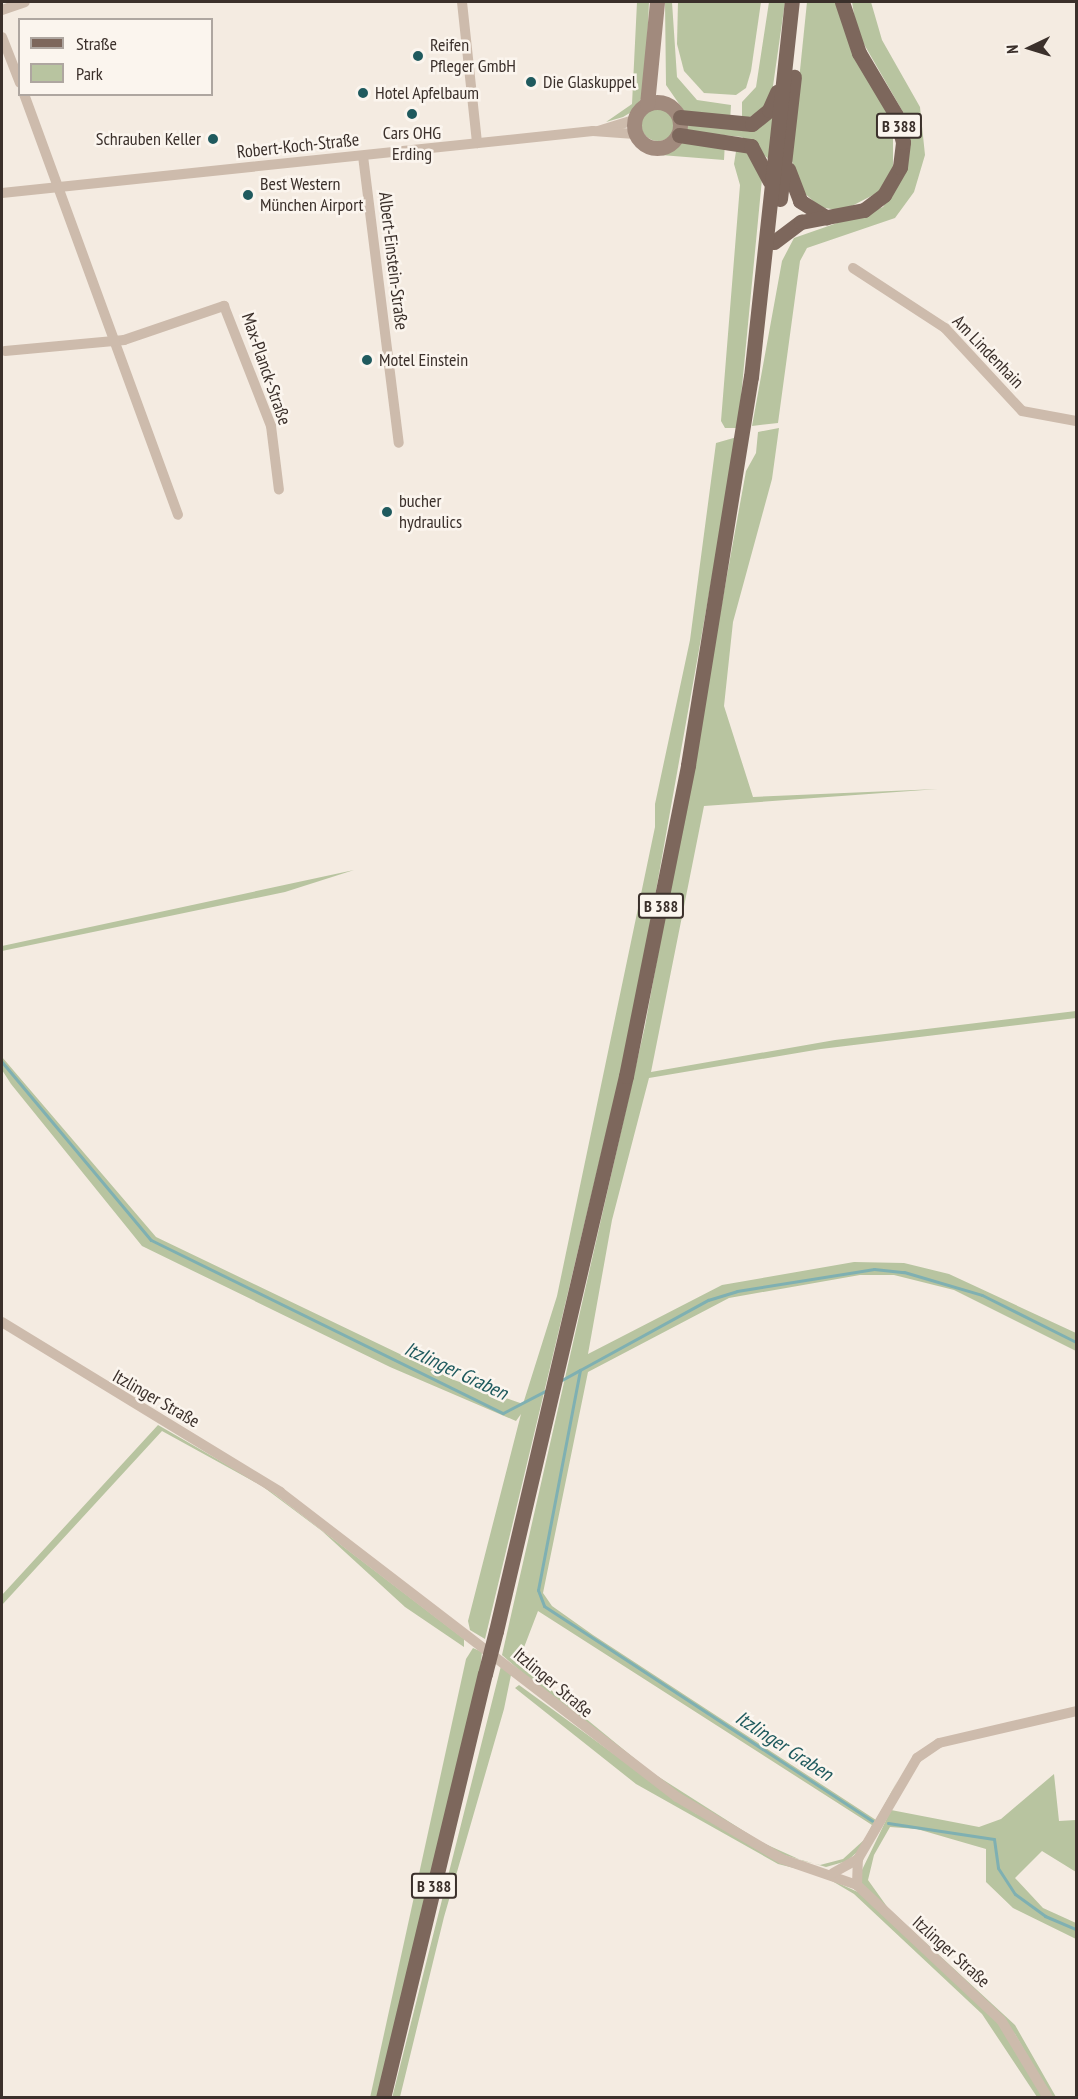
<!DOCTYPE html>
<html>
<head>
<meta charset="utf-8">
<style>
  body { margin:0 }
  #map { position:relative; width:1078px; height:2099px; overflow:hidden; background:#f4ebe1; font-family:"PT Sans Narrow",sans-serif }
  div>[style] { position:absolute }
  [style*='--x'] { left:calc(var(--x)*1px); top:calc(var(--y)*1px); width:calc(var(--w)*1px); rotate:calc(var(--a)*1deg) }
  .green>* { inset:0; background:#b8c4a0 }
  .round { border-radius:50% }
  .stream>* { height:3px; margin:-1.5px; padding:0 1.5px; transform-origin:1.5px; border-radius:1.5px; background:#7fb0b2 }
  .street>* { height:10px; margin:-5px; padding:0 5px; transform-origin:5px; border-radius:5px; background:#cdbbac }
  .secondary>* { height:15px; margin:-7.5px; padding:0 7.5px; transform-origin:7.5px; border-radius:7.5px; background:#a18a7d }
  .secondary>.ring { margin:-7.5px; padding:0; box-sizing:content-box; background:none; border:15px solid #a18a7d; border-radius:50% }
  .primary>* { height:15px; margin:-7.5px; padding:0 7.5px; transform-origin:7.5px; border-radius:7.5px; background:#7d675c }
  .primary-bridge>* { height:15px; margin:-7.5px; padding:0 7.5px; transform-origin:7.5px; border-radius:7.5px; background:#7d675c }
  .dots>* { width:16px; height:16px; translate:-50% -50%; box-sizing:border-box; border:3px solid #fbf5ee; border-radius:50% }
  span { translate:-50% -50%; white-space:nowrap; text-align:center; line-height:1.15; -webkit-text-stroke:5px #fbf5ee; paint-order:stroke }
  .shield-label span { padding:2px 4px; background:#fbf5ee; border:2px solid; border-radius:4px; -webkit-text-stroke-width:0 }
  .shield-label { font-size:16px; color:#3b302b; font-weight:700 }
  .poi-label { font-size:18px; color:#3b302b }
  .left { translate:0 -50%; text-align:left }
  .right { translate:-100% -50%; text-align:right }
  .street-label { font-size:18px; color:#3b302b }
  .water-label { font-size:20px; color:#1f5a5e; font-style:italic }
  .frame { position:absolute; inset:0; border:3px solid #3b302b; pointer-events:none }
  .legend { position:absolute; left:18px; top:18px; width:195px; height:78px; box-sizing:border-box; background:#fbf5ee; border:2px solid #aea6a0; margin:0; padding:8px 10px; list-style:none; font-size:18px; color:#3b302b }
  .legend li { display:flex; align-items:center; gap:12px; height:30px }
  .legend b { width:30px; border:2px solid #aea6a0 }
  .north { position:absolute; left:1000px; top:18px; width:60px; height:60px; -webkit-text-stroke:4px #fbf5ee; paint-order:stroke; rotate:266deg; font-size:16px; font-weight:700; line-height:24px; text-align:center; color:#3b302b }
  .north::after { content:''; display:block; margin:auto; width:21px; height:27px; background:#3b302b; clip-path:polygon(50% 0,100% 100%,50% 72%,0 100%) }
</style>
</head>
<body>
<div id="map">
  <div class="green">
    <i style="clip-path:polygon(637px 2px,649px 2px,645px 93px,633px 111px,623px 117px,606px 122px,632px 104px)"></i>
    <i style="clip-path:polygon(665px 2px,672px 2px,677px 77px,697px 100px,731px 105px,730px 122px,684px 111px,666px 85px)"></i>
    <i style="clip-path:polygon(678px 2px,761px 2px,751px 71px,746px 88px,736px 95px,704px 93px,684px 71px,677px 44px)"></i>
    <i style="clip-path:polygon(769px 2px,785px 2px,772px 93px,764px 109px,742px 121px,742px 102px,756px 87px)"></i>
    <i style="clip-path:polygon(807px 2px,838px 2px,893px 122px,893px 167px,879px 192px,842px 211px,820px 207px,802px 191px,791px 158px)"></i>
    <i style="clip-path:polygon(852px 2px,871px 2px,882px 40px,920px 107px,925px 155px,914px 192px,895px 218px,807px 248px,800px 261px,778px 423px,752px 426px,782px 261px,794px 238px,883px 207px,906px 171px,907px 119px,857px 32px)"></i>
    <i class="round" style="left:641px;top:107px;width:34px;height:34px"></i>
    <i style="clip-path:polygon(776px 109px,770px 160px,742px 137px,685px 131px,686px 121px,750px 130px)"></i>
    <i style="clip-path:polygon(633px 141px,657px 153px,682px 141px,725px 142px,724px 160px,648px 154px)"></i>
    <i style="clip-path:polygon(737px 145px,745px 149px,762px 179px,738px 428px,725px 428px,721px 421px,740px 185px,734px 164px)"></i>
    <i style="clip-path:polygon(evenodd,779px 428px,772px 479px,733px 622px,724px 706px,753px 797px,938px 789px,704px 806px,651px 1072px,835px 1040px,1076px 1011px,1076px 1018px,821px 1049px,649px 1078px,612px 1220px,588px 1354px,722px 1285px,854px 1262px,904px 1263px,949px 1274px,1076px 1333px,1076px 1351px,954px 1290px,894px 1275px,860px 1275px,729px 1298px,588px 1372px,543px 1593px,552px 1606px,593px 1635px,876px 1820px,898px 1780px,864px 1846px,847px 1861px,826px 1867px,777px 1853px,671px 1790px,585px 1728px,502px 1655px,645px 1026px,746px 471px,756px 453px,758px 432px,779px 428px,538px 1611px,872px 1825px,865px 1839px,843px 1859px,820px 1865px,803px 1861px,761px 1842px,651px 1772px,518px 1663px,538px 1611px)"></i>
    <i style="clip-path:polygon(737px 437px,632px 1025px,485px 1639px,470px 1630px,468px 1621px,521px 1414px,516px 1421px,390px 1367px,142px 1246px,11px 1084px,2px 1070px,2px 1057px,156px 1237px,454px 1380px,523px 1404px,557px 1296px,655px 827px,655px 804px,690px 640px,716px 443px)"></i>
    <i style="clip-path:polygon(354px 870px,285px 892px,2px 951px,2px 946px)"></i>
    <i style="clip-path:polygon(158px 1425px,264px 1486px,464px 1639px,464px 1647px,405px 1607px,322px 1531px,262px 1486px,162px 1431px,2px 1605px,2px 1595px)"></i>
    <i style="clip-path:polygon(473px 1648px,482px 1652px,480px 1672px,378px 2097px,370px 2098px,466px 1659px)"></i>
    <i style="clip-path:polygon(501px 1666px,511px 1675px,504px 1709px,444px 1917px,400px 2097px,392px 2098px)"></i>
    <i style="clip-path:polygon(519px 1685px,695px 1813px,814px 1873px,778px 1864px,636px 1784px,515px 1688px)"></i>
    <i style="clip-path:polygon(1054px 1774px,1059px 1821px,1076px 1820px,1076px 1872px,1042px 1851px,1015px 1878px,1043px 1908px,1076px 1923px,1076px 1939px,1013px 1908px,986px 1882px,986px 1849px,917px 1829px,890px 1827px,874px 1855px,868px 1880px,888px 1908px,1015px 2025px,1056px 2097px,1051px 2097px,1015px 2034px,862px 1887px,861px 1872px,891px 1810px,979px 1827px,1001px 1819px)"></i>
    <i style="clip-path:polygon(827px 1878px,860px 1893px,995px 2018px,1044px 2097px,1037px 2097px,982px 2014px,854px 1894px)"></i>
  </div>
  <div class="stream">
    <i style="--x:2;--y:1062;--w:232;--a:50.1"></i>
    <i style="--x:151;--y:1240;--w:392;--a:26.2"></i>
    <i style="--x:503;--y:1413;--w:50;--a:-27.6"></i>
    <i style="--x:580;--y:1370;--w:146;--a:-28.7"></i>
    <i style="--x:708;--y:1300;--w:30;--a:-17"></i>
    <i style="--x:737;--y:1291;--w:139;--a:-9.1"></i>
    <i style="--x:874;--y:1269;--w:30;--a:6"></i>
    <i style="--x:904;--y:1272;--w:81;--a:16.4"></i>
    <i style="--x:982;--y:1295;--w:105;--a:26.6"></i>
    <i style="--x:560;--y:1381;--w:23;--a:-29"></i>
    <i style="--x:580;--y:1370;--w:224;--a:100.8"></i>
    <i style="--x:538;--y:1590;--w:17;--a:69"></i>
    <i style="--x:544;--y:1606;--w:392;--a:33.2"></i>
    <i style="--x:888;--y:1823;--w:107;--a:8.6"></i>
    <i style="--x:994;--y:1839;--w:29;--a:82"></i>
    <i style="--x:998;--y:1868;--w:31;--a:57"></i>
    <i style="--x:1015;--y:1894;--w:37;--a:36"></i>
    <i style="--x:1045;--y:1916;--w:34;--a:23"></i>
  </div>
  <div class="street">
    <i style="--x:462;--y:2;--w:142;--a:83.9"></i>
    <i style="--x:2;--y:10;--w:24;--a:-19"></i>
    <i style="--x:2;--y:37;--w:49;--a:68.6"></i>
    <i style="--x:24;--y:94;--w:448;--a:69.9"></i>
    <i style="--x:598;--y:131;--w:38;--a:-17"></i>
    <i style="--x:363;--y:156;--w:289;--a:82.9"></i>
    <i style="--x:2;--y:193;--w:594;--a:-5.99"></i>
    <i style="--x:593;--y:131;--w:42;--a:4.1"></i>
    <i style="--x:853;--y:268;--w:110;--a:33.1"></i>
    <i style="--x:945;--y:328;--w:113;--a:47.1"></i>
    <i style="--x:1022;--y:411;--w:55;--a:10.5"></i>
    <i style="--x:5;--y:351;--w:120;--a:-5.3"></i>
    <i style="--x:124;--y:340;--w:106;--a:-18.8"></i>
    <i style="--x:224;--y:306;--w:129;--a:68.6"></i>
    <i style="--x:271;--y:426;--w:64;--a:82.9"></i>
    <i style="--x:2;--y:1322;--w:326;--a:31.4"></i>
    <i style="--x:280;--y:1492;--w:501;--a:37.53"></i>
    <i style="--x:677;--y:1797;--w:122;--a:30.6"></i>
    <i style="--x:782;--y:1859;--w:79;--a:19.1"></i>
    <i style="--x:857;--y:1885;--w:197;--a:43.2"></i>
    <i style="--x:1001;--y:2020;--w:91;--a:58.9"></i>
    <i style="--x:833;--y:1873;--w:29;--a:-29"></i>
    <i style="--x:858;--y:1859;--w:117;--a:-59.7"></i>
    <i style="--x:917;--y:1758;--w:27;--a:-34"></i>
    <i style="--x:939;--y:1743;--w:141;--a:-13.1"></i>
    <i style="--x:857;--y:1885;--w:26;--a:-88"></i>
  </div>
  <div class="secondary">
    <i class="ring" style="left:634px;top:102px;width:31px;height:31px"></i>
    <i style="--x:647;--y:104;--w:102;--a:-84.4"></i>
  </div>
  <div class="primary">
    <i style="--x:680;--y:117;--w:72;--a:5.6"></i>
    <i style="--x:752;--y:124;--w:22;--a:-39"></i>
    <i style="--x:769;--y:110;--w:20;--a:-66"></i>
    <i style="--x:679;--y:135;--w:73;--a:8.7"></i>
    <i style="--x:751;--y:146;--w:40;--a:62"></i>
    <i style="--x:788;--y:169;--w:34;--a:69"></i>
    <i style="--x:800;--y:201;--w:31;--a:32"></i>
    <i style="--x:780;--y:199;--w:123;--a:-83.5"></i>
    <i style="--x:774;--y:242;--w:34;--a:-37"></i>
    <i style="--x:801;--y:222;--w:64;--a:-10.8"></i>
    <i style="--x:864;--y:210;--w:25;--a:-37"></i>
    <i style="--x:884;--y:195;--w:32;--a:-60"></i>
    <i style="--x:900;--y:167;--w:25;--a:-83"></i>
    <i style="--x:903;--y:142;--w:28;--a:-105"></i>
    <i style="--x:896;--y:115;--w:72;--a:-120.8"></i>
    <i style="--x:859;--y:53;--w:54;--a:-108.4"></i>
    <i style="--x:496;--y:1631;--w:570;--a:-76.82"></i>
    <i style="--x:626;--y:1076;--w:317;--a:-78.7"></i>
    <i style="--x:688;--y:765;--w:393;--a:-80.8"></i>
    <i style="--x:751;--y:377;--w:377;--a:-83.8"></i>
    <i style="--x:383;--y:2098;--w:436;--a:-76.5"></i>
  </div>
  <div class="primary-bridge">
    <i style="--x:485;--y:1674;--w:44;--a:-75.7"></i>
  </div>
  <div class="dots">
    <i style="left:418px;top:56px;background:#1f5a5e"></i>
    <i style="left:531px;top:82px;background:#1f5a5e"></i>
    <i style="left:363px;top:93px;background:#1f5a5e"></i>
    <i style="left:412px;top:114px;background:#1f5a5e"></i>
    <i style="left:213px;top:139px;background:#1f5a5e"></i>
    <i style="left:248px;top:195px;background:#1f5a5e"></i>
    <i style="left:367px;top:360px;background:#1f5a5e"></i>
    <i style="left:387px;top:512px;background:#1f5a5e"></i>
  </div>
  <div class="shield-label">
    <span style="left:899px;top:126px">B 388</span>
    <span style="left:661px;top:906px">B 388</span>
    <span style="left:434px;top:1886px">B 388</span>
  </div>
  <div class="poi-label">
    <span class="left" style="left:430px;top:56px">Reifen<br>Pfleger GmbH</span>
    <span class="left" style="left:543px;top:82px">Die Glaskuppel</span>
    <span class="left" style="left:375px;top:93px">Hotel Apfelbaum</span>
    <span style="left:412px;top:144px">Cars OHG<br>Erding</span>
    <span class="right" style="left:201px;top:139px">Schrauben Keller</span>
    <span class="left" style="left:260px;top:195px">Best Western<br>München Airport</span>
    <span class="left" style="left:379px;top:360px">Motel Einstein</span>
    <span class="left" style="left:399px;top:512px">bucher<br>hydraulics</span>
  </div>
  <div class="street-label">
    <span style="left:298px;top:146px;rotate:-6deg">Robert-Koch-Straße</span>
    <span style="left:393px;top:261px;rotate:83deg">Albert-Einstein-Straße</span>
    <span style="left:988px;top:352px;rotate:46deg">Am Lindenhain</span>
    <span style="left:266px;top:369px;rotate:71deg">Max-Planck-Straße</span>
    <span style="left:156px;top:1399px;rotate:30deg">Itzlinger Straße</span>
    <span style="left:553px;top:1683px;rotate:40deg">Itzlinger Straße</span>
    <span style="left:951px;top:1952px;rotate:42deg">Itzlinger Straße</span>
  </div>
  <div class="water-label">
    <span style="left:456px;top:1371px;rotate:25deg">Itzlinger Graben</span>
    <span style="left:784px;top:1746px;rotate:33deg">Itzlinger Graben</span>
  </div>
  <div class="frame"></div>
  <ul class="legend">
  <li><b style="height:8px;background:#7d675c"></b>Straße</li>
  <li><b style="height:16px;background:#b8c4a0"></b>Park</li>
  </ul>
  <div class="north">N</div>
</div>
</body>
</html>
